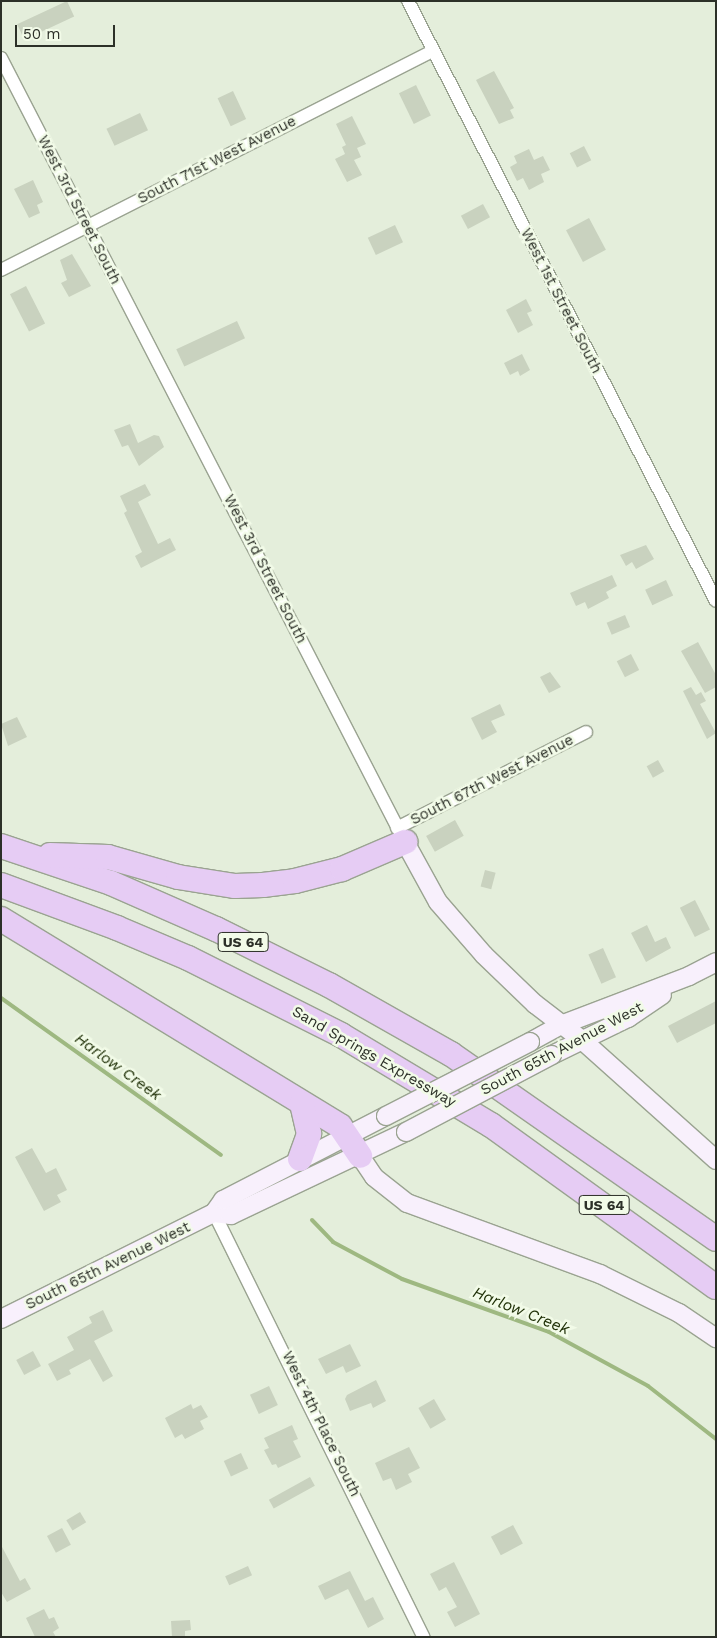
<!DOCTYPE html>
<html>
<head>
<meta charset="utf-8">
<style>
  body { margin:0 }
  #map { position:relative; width:717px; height:1638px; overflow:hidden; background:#e4eedb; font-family:"Work Sans",sans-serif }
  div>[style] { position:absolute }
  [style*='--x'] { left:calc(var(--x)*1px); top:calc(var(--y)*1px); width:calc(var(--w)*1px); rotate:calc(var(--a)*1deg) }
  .stream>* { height:4px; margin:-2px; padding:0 2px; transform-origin:2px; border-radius:2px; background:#9eb881 }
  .building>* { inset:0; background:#c9d2bf; transform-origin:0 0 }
  .roads { filter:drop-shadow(1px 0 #9aa391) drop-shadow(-1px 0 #9aa391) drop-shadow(0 1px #9aa391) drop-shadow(0 -1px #9aa391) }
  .street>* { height:12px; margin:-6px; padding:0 6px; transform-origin:6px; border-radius:6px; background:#fff }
  .secondary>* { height:18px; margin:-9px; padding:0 9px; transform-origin:9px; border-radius:9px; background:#f8f0fc }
  .highway>* { height:24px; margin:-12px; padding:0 12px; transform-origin:12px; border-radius:12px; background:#e6ccf4 }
  .bridges { filter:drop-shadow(1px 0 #9aa391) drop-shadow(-1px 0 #9aa391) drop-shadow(0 1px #9aa391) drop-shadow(0 -1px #9aa391) }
  .secondary-bridge>* { height:18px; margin:-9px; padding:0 9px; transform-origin:9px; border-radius:9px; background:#f8f0fc }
  span { translate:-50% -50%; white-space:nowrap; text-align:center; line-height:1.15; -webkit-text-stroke:5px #f2fbe8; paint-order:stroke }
  .shield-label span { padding:1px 4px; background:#f2fbe8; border:1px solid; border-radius:4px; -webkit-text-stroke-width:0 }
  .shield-label { font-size:14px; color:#2c3028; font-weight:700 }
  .street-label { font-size:15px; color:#2c3028 }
  .water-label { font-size:16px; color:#213209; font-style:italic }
  .frame { position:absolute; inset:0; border:2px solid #2c3028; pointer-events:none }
  .scale { position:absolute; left:15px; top:25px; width:100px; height:22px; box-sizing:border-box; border:2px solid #2c3028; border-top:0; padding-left:6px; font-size:15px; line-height:18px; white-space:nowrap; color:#2c3028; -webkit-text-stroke:4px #f2fbe8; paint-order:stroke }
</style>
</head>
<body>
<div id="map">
  <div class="stream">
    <i style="--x:1;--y:998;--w:270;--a:35.5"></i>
    <i style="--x:312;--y:1220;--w:30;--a:46"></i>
    <i style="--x:333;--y:1242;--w:78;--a:28.2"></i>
    <i style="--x:402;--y:1279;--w:156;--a:19.8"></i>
    <i style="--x:549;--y:1332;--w:113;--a:28.6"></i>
    <i style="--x:648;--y:1386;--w:86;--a:37.9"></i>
  </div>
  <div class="building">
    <i style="left:67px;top:1px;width:17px;height:55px;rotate:65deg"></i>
    <i style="clip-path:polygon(494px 71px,514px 108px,510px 110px,514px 118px,499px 124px,476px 80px)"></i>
    <i style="left:416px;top:85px;width:34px;height:19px;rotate:64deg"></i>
    <i style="left:233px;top:91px;width:31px;height:17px;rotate:65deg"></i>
    <i style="left:140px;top:113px;width:19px;height:37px;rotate:65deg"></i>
    <i style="clip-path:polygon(352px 116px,366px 144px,357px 148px,361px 157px,354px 160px,362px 175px,347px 182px,335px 159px,345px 154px,342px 147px,346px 145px,336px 124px)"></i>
    <i style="left:584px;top:146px;width:16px;height:16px;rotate:63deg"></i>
    <i style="clip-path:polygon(529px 149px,534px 160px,543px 156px,550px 170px,541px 174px,544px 182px,529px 190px,523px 178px,517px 181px,510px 167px,517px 163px,514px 156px)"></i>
    <i style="clip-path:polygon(33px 180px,43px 202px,37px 205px,40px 213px,29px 218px,14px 189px)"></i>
    <i style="left:483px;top:204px;width:15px;height:25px;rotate:62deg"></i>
    <i style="left:589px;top:218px;width:36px;height:26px;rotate:62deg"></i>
    <i style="left:395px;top:225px;width:19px;height:30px;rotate:65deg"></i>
    <i style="clip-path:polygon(72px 254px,91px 286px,69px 297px,61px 283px,67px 280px,60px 260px)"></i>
    <i style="left:26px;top:286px;width:42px;height:18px;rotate:63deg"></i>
    <i style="clip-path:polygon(526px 299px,532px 311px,527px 313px,533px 325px,518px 333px,506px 310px)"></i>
    <i style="left:237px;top:321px;width:19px;height:67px;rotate:65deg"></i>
    <i style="clip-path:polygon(522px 354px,530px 370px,520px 376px,518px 371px,510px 375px,504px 363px)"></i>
    <i style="clip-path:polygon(130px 424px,138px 443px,154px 435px,159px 436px,164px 447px,139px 466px,128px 445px,122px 447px,114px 430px)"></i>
    <i style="clip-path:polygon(145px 484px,151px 495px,138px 502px,158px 544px,170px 538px,176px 550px,141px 568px,135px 556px,142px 552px,124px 513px,127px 511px,120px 496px)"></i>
    <i style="clip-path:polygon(646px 545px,654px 559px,636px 569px,632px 562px,626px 566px,620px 555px)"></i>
    <i style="clip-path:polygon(612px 575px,617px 586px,606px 592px,609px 598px,588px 609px,585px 602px,576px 606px,570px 593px)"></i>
    <i style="left:666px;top:580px;width:17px;height:23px;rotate:65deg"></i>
    <i style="left:625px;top:615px;width:13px;height:20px;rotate:67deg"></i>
    <i style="clip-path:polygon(698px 642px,716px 675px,716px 687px,705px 693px,681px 651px)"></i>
    <i style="left:631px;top:654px;width:18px;height:16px;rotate:63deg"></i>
    <i style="clip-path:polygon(550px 672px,561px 687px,549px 693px,540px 677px)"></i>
    <i style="clip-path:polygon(691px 687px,696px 695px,701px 692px,706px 701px,700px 704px,716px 733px,707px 739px,683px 691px)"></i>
    <i style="clip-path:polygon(500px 704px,505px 715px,491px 721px,497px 732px,482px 740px,471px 718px)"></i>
    <i style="clip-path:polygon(17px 717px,27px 737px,8px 746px,1px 724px)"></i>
    <i style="left:658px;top:760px;width:13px;height:13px;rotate:61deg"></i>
    <i style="left:455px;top:820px;width:18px;height:33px;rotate:61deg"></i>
    <i style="left:485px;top:870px;width:11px;height:17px;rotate:15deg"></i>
    <i style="left:695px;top:900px;width:33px;height:17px;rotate:63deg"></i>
    <i style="clip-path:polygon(647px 925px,655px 942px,666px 937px,671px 948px,646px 962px,631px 933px)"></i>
    <i style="left:603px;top:948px;width:32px;height:16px;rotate:66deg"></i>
    <i style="clip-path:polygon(716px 1001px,716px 1023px,677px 1043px,668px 1026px)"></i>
    <i style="clip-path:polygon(32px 1148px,46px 1173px,56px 1168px,67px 1190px,57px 1195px,61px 1202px,44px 1211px,15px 1157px)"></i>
    <i style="clip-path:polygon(103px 1310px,113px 1331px,94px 1341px,113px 1376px,103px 1382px,90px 1359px,69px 1370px,71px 1374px,57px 1381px,48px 1364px,74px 1350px,67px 1337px,92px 1323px,89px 1317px)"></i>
    <i style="clip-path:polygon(350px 1344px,361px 1366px,346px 1373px,343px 1366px,326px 1374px,318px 1359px)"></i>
    <i style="left:33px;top:1351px;width:17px;height:19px;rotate:62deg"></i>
    <i style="clip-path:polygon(376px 1380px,386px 1401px,373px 1408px,371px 1403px,350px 1411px,345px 1399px,347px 1395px)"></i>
    <i style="left:269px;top:1386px;width:21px;height:21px;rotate:65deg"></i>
    <i style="left:434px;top:1399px;width:24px;height:18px;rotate:60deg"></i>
    <i style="clip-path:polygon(191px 1404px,193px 1409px,201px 1405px,208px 1417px,200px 1421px,204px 1429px,185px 1439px,182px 1434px,175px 1438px,165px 1418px)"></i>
    <i style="clip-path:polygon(292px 1425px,298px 1439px,293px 1441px,301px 1457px,278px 1468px,276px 1464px,272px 1465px,264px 1450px,269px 1448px,264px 1438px)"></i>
    <i style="clip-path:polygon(409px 1447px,420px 1468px,408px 1474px,412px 1482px,396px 1490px,391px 1478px,383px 1481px,375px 1463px)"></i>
    <i style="left:241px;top:1453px;width:17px;height:19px;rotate:65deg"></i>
    <i style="left:310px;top:1477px;width:10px;height:47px;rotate:61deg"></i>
    <i style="left:80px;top:1512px;width:12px;height:16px;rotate:59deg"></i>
    <i style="left:513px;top:1525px;width:21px;height:25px;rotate:62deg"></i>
    <i style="left:62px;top:1528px;width:19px;height:17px;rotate:62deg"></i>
    <i style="clip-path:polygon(1px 1545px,20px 1581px,25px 1578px,31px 1589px,7px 1602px,1px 1592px)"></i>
    <i style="clip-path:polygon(454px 1562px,480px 1614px,455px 1627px,447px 1612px,457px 1607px,446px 1587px,439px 1591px,430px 1574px)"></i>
    <i style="left:248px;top:1566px;width:10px;height:25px;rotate:66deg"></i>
    <i style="clip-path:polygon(350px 1571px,365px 1601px,373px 1597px,384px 1619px,368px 1628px,348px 1589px,325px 1600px,318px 1586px)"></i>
    <i style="clip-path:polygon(44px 1609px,49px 1619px,54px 1617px,59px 1628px,53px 1632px,56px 1637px,35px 1637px,26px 1618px)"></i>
    <i style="clip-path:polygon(190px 1620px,191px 1630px,185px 1631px,185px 1637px,172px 1637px,171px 1621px)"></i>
  </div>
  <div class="roads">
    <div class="street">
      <i style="--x:408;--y:1;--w:674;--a:62.83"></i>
      <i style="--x:1;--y:58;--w:882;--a:62.74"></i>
      <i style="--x:1;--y:270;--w:484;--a:-26.9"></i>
      <i style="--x:397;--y:828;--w:212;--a:-26.9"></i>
      <i style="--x:214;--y:1213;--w:473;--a:63.7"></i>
    </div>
    <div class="secondary">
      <i style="--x:405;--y:842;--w:68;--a:61.2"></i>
      <i style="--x:438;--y:902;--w:70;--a:49"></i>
      <i style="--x:484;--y:955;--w:71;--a:43.9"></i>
      <i style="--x:535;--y:1004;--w:59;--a:37.5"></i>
      <i style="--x:582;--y:1040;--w:180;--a:41.8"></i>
      <i style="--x:530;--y:1042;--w:35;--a:-29"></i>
      <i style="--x:561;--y:1025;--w:137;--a:-20.9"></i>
      <i style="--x:689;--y:976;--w:30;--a:-27"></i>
      <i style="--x:552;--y:1055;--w:85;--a:-26"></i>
      <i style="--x:628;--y:1018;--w:41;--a:-34.1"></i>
      <i style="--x:360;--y:1156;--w:25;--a:56"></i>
      <i style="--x:374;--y:1177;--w:42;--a:38.2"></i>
      <i style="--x:407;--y:1203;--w:206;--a:20.2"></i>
      <i style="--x:600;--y:1274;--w:88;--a:26.3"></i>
      <i style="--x:679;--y:1313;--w:45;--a:34"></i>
      <i style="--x:214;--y:1213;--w:17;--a:7"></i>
      <i style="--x:231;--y:1215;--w:194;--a:-25.4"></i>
      <i style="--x:1;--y:1319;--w:238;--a:-26.5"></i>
      <i style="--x:214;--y:1213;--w:16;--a:-55"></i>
      <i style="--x:223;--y:1200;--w:183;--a:-27.3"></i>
    </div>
    <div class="highway">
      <i style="--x:1;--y:846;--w:116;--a:18.6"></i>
      <i style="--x:111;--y:883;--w:115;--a:23.7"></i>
      <i style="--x:216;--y:929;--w:126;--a:26.4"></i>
      <i style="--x:329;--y:985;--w:140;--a:29.5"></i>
      <i style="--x:451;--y:1054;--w:323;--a:34.9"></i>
      <i style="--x:50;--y:855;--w:58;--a:2"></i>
      <i style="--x:108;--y:857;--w:73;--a:15.9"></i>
      <i style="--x:178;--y:877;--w:58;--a:9"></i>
      <i style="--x:235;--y:886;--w:28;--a:-2"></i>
      <i style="--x:263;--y:885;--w:32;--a:-7"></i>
      <i style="--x:295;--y:881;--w:49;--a:-14.3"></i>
      <i style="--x:342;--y:869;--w:69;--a:-23.2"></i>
      <i style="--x:1;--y:885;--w:124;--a:20.3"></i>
      <i style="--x:117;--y:928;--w:77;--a:22.9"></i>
      <i style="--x:188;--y:958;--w:171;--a:26.7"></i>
      <i style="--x:341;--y:1035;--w:175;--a:31"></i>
      <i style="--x:491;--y:1125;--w:277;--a:35.8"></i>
      <i style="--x:1;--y:919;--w:397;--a:31.4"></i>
      <i style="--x:340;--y:1126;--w:36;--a:56"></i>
      <i style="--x:300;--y:1159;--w:27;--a:-70"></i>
      <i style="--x:309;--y:1134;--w:31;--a:-103"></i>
    </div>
  </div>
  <div class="bridges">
    <div class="secondary-bridge">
      <i style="--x:386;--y:1116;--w:162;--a:-27.2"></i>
      <i style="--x:406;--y:1132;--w:165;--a:-27.8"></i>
    </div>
  </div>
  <div class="shield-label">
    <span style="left:243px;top:942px">US 64</span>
    <span style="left:604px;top:1205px">US 64</span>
  </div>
  <div class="street-label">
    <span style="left:217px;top:160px;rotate:-27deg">South 71st West Avenue</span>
    <span style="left:79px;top:210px;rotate:63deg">West 3rd Street South</span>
    <span style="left:561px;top:301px;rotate:63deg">West 1st Street South</span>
    <span style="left:265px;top:569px;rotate:63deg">West 3rd Street South</span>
    <span style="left:492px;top:780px;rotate:-27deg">South 67th West Avenue</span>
    <span style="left:562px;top:1049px;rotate:-28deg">South 65th Avenue West</span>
    <span style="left:374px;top:1057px;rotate:30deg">Sand Springs Expressway</span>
    <span style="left:108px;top:1266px;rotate:-26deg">South 65th Avenue West</span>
    <span style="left:321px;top:1424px;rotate:64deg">West 4th Place South</span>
  </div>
  <div class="water-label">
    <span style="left:118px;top:1067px;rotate:36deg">Harlow Creek</span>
    <span style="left:521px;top:1311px;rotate:22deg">Harlow Creek</span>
  </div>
  <div class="frame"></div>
  <div class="scale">50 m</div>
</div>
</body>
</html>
